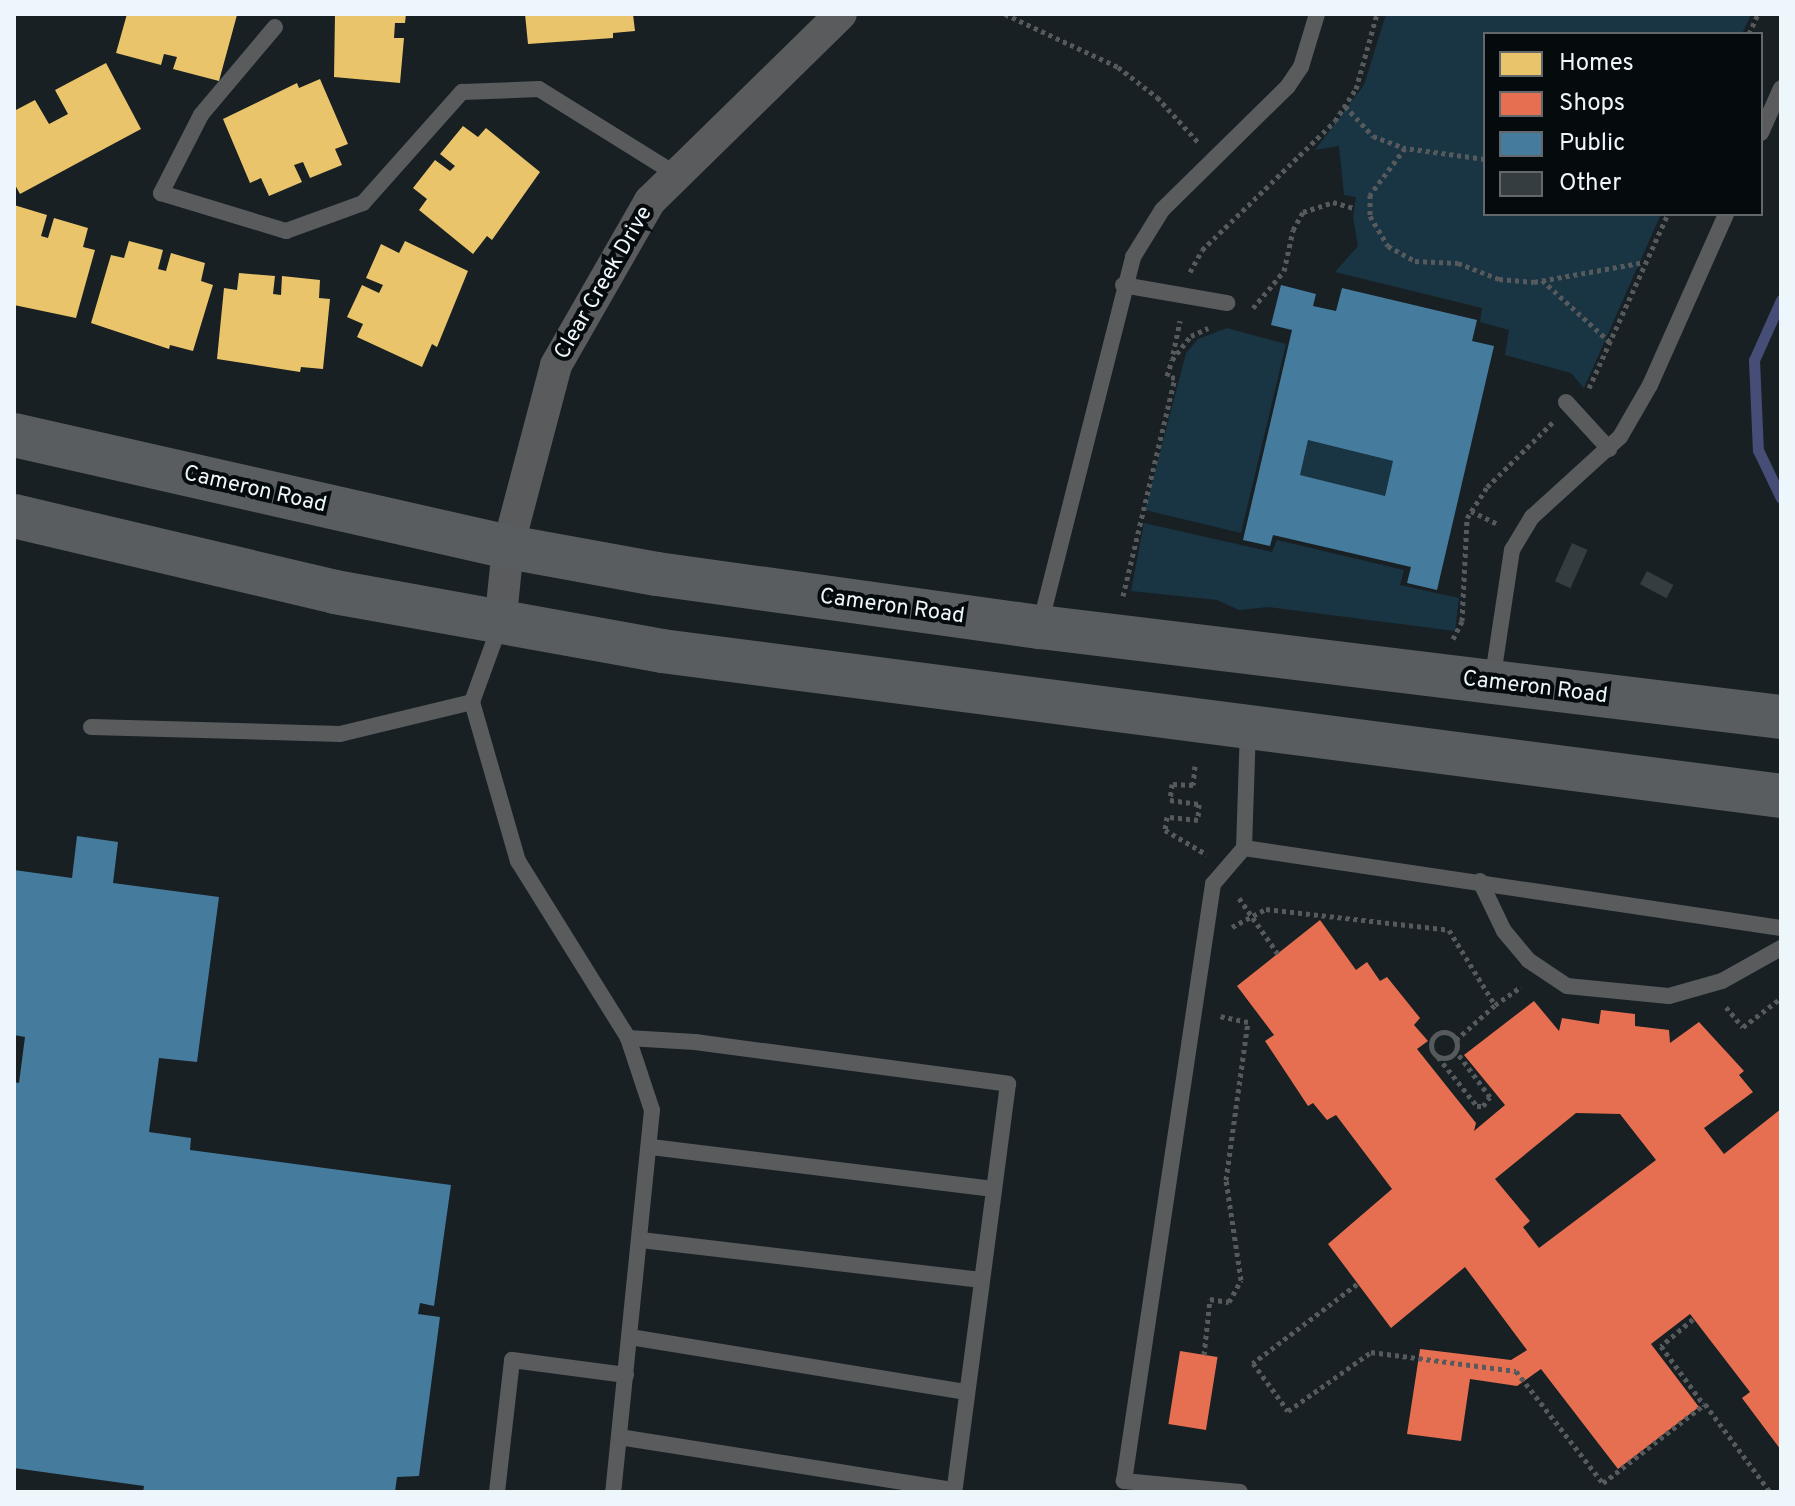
<!DOCTYPE html>
<html>
<head>
<meta charset="utf-8">
<style>
  body { margin:0 }
  #map { position:relative; width:1795px; height:1506px; overflow:hidden; background:#182024; font-family:Overpass,sans-serif }
  div>[style] { position:absolute }
  [style*='--x'] { left:calc(var(--x)*1px); top:calc(var(--y)*1px); width:calc(var(--w)*1px); rotate:calc(var(--a)*1deg) }
  .green>* { inset:0; background:#193443; transform-origin:0 0 }
  .homes>* { inset:0; background:#e9c46a }
  .shops>* { inset:0; background:#e76f51; transform-origin:0 0 }
  .public>* { inset:0; background:#457b9d }
  .stream>* { height:11px; margin:-5.5px; padding:0 5.5px; transform-origin:5.5px; border-radius:5.5px; background:#464d77 }
  .building>* { inset:0; background:#363d40; transform-origin:0 0 }
  .path>* { height:5px; margin-top:-2.5px; transform-origin:0; background:repeating-linear-gradient(90deg,#565a5c 0 4px,transparent 0 8px) }
  .path>.ring { margin:-2.5px; padding:0; box-sizing:content-box; background:none; border:5px solid #565a5c; border-radius:50% }
  .service>* { height:16px; margin:-8px; padding:0 8px; transform-origin:8px; border-radius:8px; background:#595b5d }
  .minor>* { height:32px; margin:-16px; padding:0 16px; transform-origin:16px; border-radius:16px; background:#595b5d }
  .secondary>* { height:44px; margin:-22px; padding:0 22px; transform-origin:22px; border-radius:22px; background:#595d60 }
  span { translate:-50% -50%; white-space:nowrap; text-align:center; line-height:1.15; -webkit-text-stroke:8px #050a0d; paint-order:stroke }
  .street-label { font-size:22px; color:#edf6fb }
  .frame { position:absolute; inset:0; border:16px solid #edf6fb; pointer-events:none }
  .legend { position:absolute; left:1483px; top:32px; width:280px; height:184px; box-sizing:border-box; background:#050a0d; border:2px solid #62686c; margin:0; padding:10px 14px; list-style:none; font-size:24px; color:#edf6fb }
  .legend li { display:flex; align-items:center; gap:16px; height:40px }
  .legend b { width:40px; border:2px solid #62686c }
</style>
</head>
<body>
<div id="map">
  <div class="green">
    <i style="clip-path:polygon(1386px 14px,1751px 14px,1742px 34px,1485px 34px,1485px 214px,1661px 214px,1584px 388px,1571px 373px,1505px 355px,1509px 330px,1480px 322px,1482px 308px,1335px 272px,1358px 246px,1353px 217px,1356px 197px,1344px 195px,1339px 146px,1315px 150px,1364px 85px)"></i>
    <i style="clip-path:polygon(1227px 328px,1286px 344px,1241px 533px,1145px 510px,1186px 353px,1198px 339px)"></i>
    <i style="left:1308px;top:440px;width:88px;height:36px;rotate:14deg"></i>
    <i style="clip-path:polygon(1144px 523px,1272px 552px,1277px 540px,1404px 570px,1400px 585px,1459px 598px,1455px 631px,1268px 607px,1239px 610px,1217px 600px,1131px 591px)"></i>
  </div>
  <div class="homes">
    <i style="clip-path:polygon(127px 14px,237px 15px,219px 81px,173px 69px,177px 57px,164px 54px,161px 65px,116px 53px)"></i>
    <i style="clip-path:polygon(335px 14px,406px 14px,405px 23px,395px 23px,394px 38px,404px 38px,400px 83px,334px 77px)"></i>
    <i style="clip-path:polygon(525px 14px,633px 14px,635px 31px,613px 33px,613px 38px,528px 44px)"></i>
    <i style="clip-path:polygon(106px 63px,141px 129px,20px 194px,14px 183px,14px 111px,35px 100px,49px 124px,68px 114px,55px 90px)"></i>
    <i style="clip-path:polygon(320px 79px,348px 144px,335px 149px,342px 165px,310px 178px,303px 162px,294px 165px,302px 182px,269px 196px,261px 178px,250px 183px,223px 119px,297px 83px,299px 88px)"></i>
    <i style="clip-path:polygon(463px 126px,478px 137px,486px 128px,540px 172px,492px 240px,487px 236px,473px 254px,419px 210px,427px 199px,413px 188px,435px 160px,450px 171px,455px 166px,440px 154px)"></i>
    <i style="clip-path:polygon(14px 205px,47px 215px,41px 236px,48px 238px,54px 218px,88px 228px,83px 247px,95px 250px,76px 318px,14px 305px)"></i>
    <i style="clip-path:polygon(129px 241px,163px 250px,158px 269px,166px 271px,171px 253px,205px 263px,201px 281px,213px 285px,193px 351px,170px 345px,169px 349px,91px 323px,111px 255px,124px 258px)"></i>
    <i style="clip-path:polygon(405px 241px,468px 271px,437px 347px,432px 344px,422px 367px,357px 337px,363px 324px,347px 317px,362px 285px,379px 293px,383px 285px,366px 278px,381px 244px,399px 253px)"></i>
    <i style="clip-path:polygon(239px 273px,275px 276px,273px 294px,281px 295px,282px 276px,320px 280px,319px 298px,330px 299px,323px 369px,301px 367px,300px 372px,217px 359px,224px 288px,237px 290px)"></i>
  </div>
  <div class="shops">
    <i style="clip-path:polygon(evenodd,1320px 920px,1356px 970px,1367px 962px,1380px 981px,1387px 977px,1420px 1018px,1414px 1025px,1428px 1041px,1417px 1049px,1476px 1123px,1474px 1131px,1505px 1105px,1464px 1055px,1534px 1001px,1559px 1031px,1562px 1018px,1599px 1024px,1601px 1010px,1635px 1014px,1635px 1026px,1669px 1030px,1670px 1043px,1699px 1022px,1744px 1071px,1739px 1075px,1753px 1092px,1704px 1128px,1724px 1154px,1781px 1109px,1781px 1450px,1742px 1398px,1750px 1392px,1690px 1314px,1651px 1344px,1699px 1407px,1618px 1469px,1541px 1369px,1517px 1386px,1470px 1379px,1461px 1441px,1407px 1434px,1420px 1349px,1511px 1360px,1527px 1350px,1465px 1267px,1391px 1328px,1328px 1244px,1392px 1189px,1336px 1115px,1327px 1120px,1313px 1103px,1308px 1106px,1265px 1041px,1274px 1035px,1237px 986px,1320px 920px,1576px 1113px,1620px 1114px,1656px 1160px,1539px 1248px,1523px 1227px,1530px 1221px,1495px 1179px,1576px 1113px)"></i>
    <i style="left:1180px;top:1351px;width:38px;height:74px;rotate:9deg"></i>
  </div>
  <div class="public">
    <i style="clip-path:polygon(evenodd,1281px 285px,1316px 294px,1313px 306px,1336px 311px,1342px 288px,1477px 320px,1472px 341px,1494px 346px,1437px 590px,1407px 583px,1411px 567px,1273px 535px,1270px 546px,1243px 540px,1292px 330px,1271px 325px,1281px 285px,1308px 440px,1393px 461px,1385px 496px,1300px 475px,1308px 440px)"></i>
    <i style="clip-path:polygon(77px 836px,118px 842px,113px 883px,219px 897px,197px 1062px,159px 1058px,149px 1132px,191px 1138px,190px 1150px,451px 1185px,434px 1306px,420px 1303px,418px 1314px,440px 1317px,419px 1476px,397px 1477px,395px 1492px,143px 1492px,144px 1486px,14px 1468px,14px 1082px,19px 1083px,25px 1037px,14px 1035px,14px 870px,72px 878px)"></i>
  </div>
  <div class="stream">
    <i style="--x:1781;--y:300;--w:66;--a:114.2"></i>
    <i style="--x:1754;--y:360;--w:90;--a:87.5"></i>
    <i style="--x:1758;--y:450;--w:53;--a:64.4"></i>
  </div>
  <div class="building">
    <i style="left:1572px;top:543px;width:17px;height:42px;rotate:24deg"></i>
    <i style="left:1647px;top:571px;width:30px;height:15px;rotate:28deg"></i>
  </div>
  <div class="path">
    <i style="--x:1005;--y:14;--w:125;--a:25.1"></i>
    <i style="--x:1118;--y:67;--w:49;--a:37.6"></i>
    <i style="--x:1157;--y:97;--w:61;--a:47.7"></i>
    <i style="--x:1749;--y:34;--w:22;--a:-66"></i>
    <i style="--x:1345;--y:106;--w:41;--a:47"></i>
    <i style="--x:1373;--y:136;--w:34;--a:21"></i>
    <i style="--x:1485;--y:159;--w:81;--a:-172.2"></i>
    <i style="--x:1405;--y:148;--w:59;--a:126.7"></i>
    <i style="--x:1370;--y:195;--w:21;--a:90"></i>
    <i style="--x:1370;--y:216;--w:35;--a:59"></i>
    <i style="--x:1388;--y:246;--w:31;--a:29"></i>
    <i style="--x:1415;--y:261;--w:43;--a:2.7"></i>
    <i style="--x:1458;--y:263;--w:44;--a:21.3"></i>
    <i style="--x:1499;--y:279;--w:35;--a:5"></i>
    <i style="--x:1534;--y:282;--w:113;--a:-10.2"></i>
    <i style="--x:1190;--y:272;--w:25;--a:-61"></i>
    <i style="--x:1202;--y:250;--w:185;--a:-44.1"></i>
    <i style="--x:1335;--y:121;--w:38;--a:-57"></i>
    <i style="--x:1356;--y:89;--w:78;--a:-74.4"></i>
    <i style="--x:1542;--y:280;--w:92;--a:42.4"></i>
    <i style="--x:1253;--y:308;--w:48;--a:-50"></i>
    <i style="--x:1284;--y:271;--w:42;--a:-77.6"></i>
    <i style="--x:1293;--y:230;--w:21;--a:-61"></i>
    <i style="--x:1303;--y:212;--w:32;--a:-18"></i>
    <i style="--x:1333;--y:202;--w:22;--a:16"></i>
    <i style="--x:1173;--y:354;--w:34;--a:-78"></i>
    <i style="--x:1589;--y:388;--w:191;--a:-65.6"></i>
    <i style="--x:1471;--y:511;--w:28;--a:26"></i>
    <i style="--x:1123;--y:596;--w:224;--a:-76.6"></i>
    <i style="--x:1175;--y:378;--w:8;--a:-166"></i>
    <i style="--x:1167;--y:376;--w:17;--a:-73"></i>
    <i style="--x:1172;--y:360;--w:31;--a:-52"></i>
    <i style="--x:1191;--y:336;--w:19;--a:-25"></i>
    <i style="--x:1453;--y:639;--w:20;--a:-63"></i>
    <i style="--x:1462;--y:621;--w:103;--a:-87.2"></i>
    <i style="--x:1467;--y:518;--w:37;--a:-57"></i>
    <i style="--x:1487;--y:487;--w:93;--a:-44.6"></i>
    <i style="--x:1195;--y:766;--w:19;--a:96"></i>
    <i style="--x:1193;--y:785;--w:21;--a:-177"></i>
    <i style="--x:1172;--y:784;--w:16;--a:97"></i>
    <i style="--x:1170;--y:800;--w:29;--a:8"></i>
    <i style="--x:1199;--y:804;--w:16;--a:94"></i>
    <i style="--x:1198;--y:820;--w:31;--a:-174"></i>
    <i style="--x:1167;--y:817;--w:13;--a:99"></i>
    <i style="--x:1165;--y:830;--w:48;--a:30.3"></i>
    <i style="--x:1239;--y:898;--w:68;--a:55.1"></i>
    <i style="--x:1232;--y:927;--w:38;--a:-28"></i>
    <i style="--x:1266;--y:909;--w:184;--a:6.5"></i>
    <i style="--x:1449;--y:930;--w:88;--a:58.5"></i>
    <i style="--x:1495;--y:1005;--w:32;--a:-35"></i>
    <i style="--x:1726;--y:1007;--w:26;--a:50"></i>
    <i style="--x:1743;--y:1027;--w:48;--a:-37.3"></i>
    <i class="ring" style="left:1431px;top:1032px;width:21px;height:21px"></i>
    <i style="--x:1456;--y:1040;--w:52;--a:-41.9"></i>
    <i style="--x:1438;--y:1057;--w:63;--a:51.5"></i>
    <i style="--x:1477;--y:1106;--w:6;--a:0"></i>
    <i style="--x:1483;--y:1106;--w:11;--a:-52"></i>
    <i style="--x:1490;--y:1097;--w:57;--a:-126.5"></i>
    <i style="--x:1357;--y:1284;--w:131;--a:142.8"></i>
    <i style="--x:1253;--y:1363;--w:59;--a:53.9"></i>
    <i style="--x:1288;--y:1411;--w:102;--a:-35.4"></i>
    <i style="--x:1371;--y:1352;--w:146;--a:7.5"></i>
    <i style="--x:1516;--y:1371;--w:142;--a:52.2"></i>
    <i style="--x:1603;--y:1483;--w:129;--a:-37.8"></i>
    <i style="--x:1705;--y:1404;--w:109;--a:53.5"></i>
    <i style="--x:1693;--y:1319;--w:42;--a:139.8"></i>
    <i style="--x:1661;--y:1346;--w:73;--a:53.9"></i>
    <i style="--x:1204;--y:1355;--w:56;--a:-83.9"></i>
    <i style="--x:1210;--y:1299;--w:19;--a:9"></i>
    <i style="--x:1229;--y:1302;--w:25;--a:-61"></i>
    <i style="--x:1241;--y:1280;--w:101;--a:-98.5"></i>
    <i style="--x:1226;--y:1180;--w:160;--a:-82.1"></i>
    <i style="--x:1248;--y:1022;--w:29;--a:-168"></i>
  </div>
  <div class="service">
    <i style="--x:275;--y:27;--w:115;--a:130.1"></i>
    <i style="--x:201;--y:115;--w:88;--a:117.1"></i>
    <i style="--x:161;--y:193;--w:131;--a:16.9"></i>
    <i style="--x:286;--y:231;--w:82;--a:-20"></i>
    <i style="--x:363;--y:203;--w:149;--a:-48.3"></i>
    <i style="--x:462;--y:92;--w:77;--a:-2.2"></i>
    <i style="--x:539;--y:89;--w:163;--a:31.9"></i>
    <i style="--x:1761;--y:133;--w:49;--a:-66"></i>
    <i style="--x:1123;--y:285;--w:106;--a:9.8"></i>
    <i style="--x:1566;--y:402;--w:64;--a:47.5"></i>
    <i style="--x:500;--y:625;--w:82;--a:110"></i>
    <i style="--x:472;--y:702;--w:166;--a:73.9"></i>
    <i style="--x:518;--y:861;--w:208;--a:58.1"></i>
    <i style="--x:628;--y:1038;--w:76;--a:71.6"></i>
    <i style="--x:652;--y:1110;--w:384;--a:95.8"></i>
    <i style="--x:1040;--y:625;--w:380;--a:-75.8"></i>
    <i style="--x:1133;--y:257;--w:55;--a:-58.3"></i>
    <i style="--x:1162;--y:210;--w:177;--a:-44.5"></i>
    <i style="--x:1288;--y:86;--w:23;--a:-56"></i>
    <i style="--x:1301;--y:67;--w:55;--a:-73.2"></i>
    <i style="--x:1492;--y:682;--w:134;--a:-81.4"></i>
    <i style="--x:1512;--y:550;--w:39;--a:-59"></i>
    <i style="--x:1532;--y:517;--w:119;--a:-42.3"></i>
    <i style="--x:1620;--y:437;--w:60;--a:-60"></i>
    <i style="--x:1650;--y:385;--w:187;--a:-66"></i>
    <i style="--x:91;--y:727;--w:249;--a:1.6"></i>
    <i style="--x:340;--y:734;--w:136;--a:-13.6"></i>
    <i style="--x:1244;--y:848;--w:118;--a:-88.1"></i>
    <i style="--x:1480;--y:881;--w:55;--a:64.4"></i>
    <i style="--x:1504;--y:931;--w:38;--a:50"></i>
    <i style="--x:1528;--y:960;--w:47;--a:33.7"></i>
    <i style="--x:1567;--y:986;--w:102;--a:5.6"></i>
    <i style="--x:1669;--y:996;--w:55;--a:-15.8"></i>
    <i style="--x:1722;--y:981;--w:68;--a:-29.2"></i>
    <i style="--x:628;--y:1038;--w:67;--a:3.4"></i>
    <i style="--x:695;--y:1042;--w:316;--a:7.6"></i>
    <i style="--x:1008;--y:1084;--w:412;--a:97.5"></i>
    <i style="--x:651;--y:1147;--w:345;--a:7"></i>
    <i style="--x:641;--y:1240;--w:343;--a:6.7"></i>
    <i style="--x:630;--y:1337;--w:341;--a:9.3"></i>
    <i style="--x:619;--y:1437;--w:339;--a:9"></i>
    <i style="--x:497;--y:1492;--w:133;--a:-83.5"></i>
    <i style="--x:512;--y:1360;--w:115;--a:7.5"></i>
    <i style="--x:1240;--y:1492;--w:117;--a:-174.6"></i>
    <i style="--x:1124;--y:1481;--w:604;--a:-81.52"></i>
    <i style="--x:1213;--y:884;--w:48;--a:-49.3"></i>
    <i style="--x:1244;--y:848;--w:543;--a:8.47"></i>
  </div>
  <div class="minor">
    <i style="--x:500;--y:625;--w:78;--a:-84.1"></i>
    <i style="--x:508;--y:547;--w:188;--a:-75.2"></i>
    <i style="--x:556;--y:365;--w:189;--a:-60.2"></i>
    <i style="--x:650;--y:201;--w:267;--a:-44.4"></i>
  </div>
  <div class="secondary">
    <i style="--x:14;--y:435;--w:507;--a:12.77"></i>
    <i style="--x:508;--y:547;--w:151;--a:10.3"></i>
    <i style="--x:657;--y:574;--w:387;--a:7.9"></i>
    <i style="--x:1040;--y:627;--w:746;--a:6.93"></i>
    <i style="--x:14;--y:516;--w:330;--a:13.3"></i>
    <i style="--x:335;--y:592;--w:332;--a:10.2"></i>
    <i style="--x:662;--y:651;--w:1128;--a:7.38"></i>
  </div>
  <div class="street-label">
    <span style="left:604px;top:283px;rotate:-60deg">Clear Creek Drive</span>
    <span style="left:255px;top:490px;rotate:13deg">Cameron Road</span>
    <span style="left:892px;top:607px;rotate:8deg">Cameron Road</span>
    <span style="left:1535px;top:688px;rotate:7deg">Cameron Road</span>
  </div>
  <div class="frame"></div>
  <ul class="legend">
  <li><b style="height:22px;background:#e9c46a"></b>Homes</li>
  <li><b style="height:22px;background:#e76f51"></b>Shops</li>
  <li><b style="height:22px;background:#457b9d"></b>Public</li>
  <li><b style="height:22px;background:#363d40"></b>Other</li>
  </ul>
</div>
</body>
</html>
